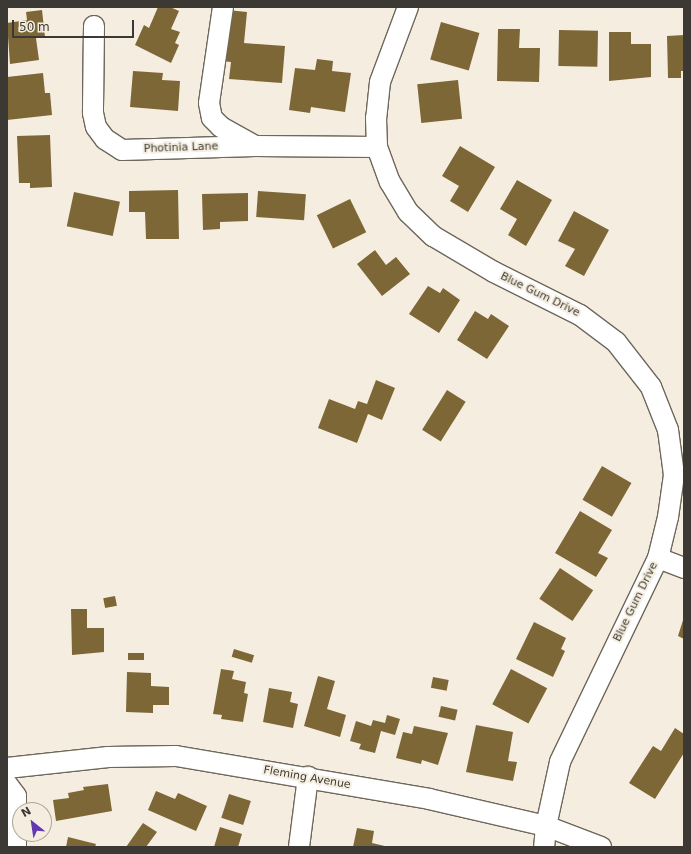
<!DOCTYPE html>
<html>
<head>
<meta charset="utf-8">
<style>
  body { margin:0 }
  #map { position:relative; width:691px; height:854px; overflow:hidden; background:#f5eee0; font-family:"DejaVu Sans",sans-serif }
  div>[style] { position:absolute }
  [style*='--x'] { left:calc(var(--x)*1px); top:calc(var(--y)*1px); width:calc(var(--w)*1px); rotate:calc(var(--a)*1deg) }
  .building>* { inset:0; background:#7e6737; transform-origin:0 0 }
  .roads { filter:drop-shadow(1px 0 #6e675b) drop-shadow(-1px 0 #6e675b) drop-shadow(0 1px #6e675b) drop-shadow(0 -1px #6e675b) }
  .minor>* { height:20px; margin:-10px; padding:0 10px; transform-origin:10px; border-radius:10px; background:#fff }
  span { translate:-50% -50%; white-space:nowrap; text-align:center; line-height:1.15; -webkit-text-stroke:4px #f5eee0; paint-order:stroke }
  .street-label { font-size:11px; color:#3c3934 }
  .frame { position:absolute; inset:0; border:8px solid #3c3934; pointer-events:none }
  .north { position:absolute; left:12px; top:802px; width:40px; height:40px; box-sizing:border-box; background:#f5eee0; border:1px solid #aba69b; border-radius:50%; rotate:330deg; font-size:11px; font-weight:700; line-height:16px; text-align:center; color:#3c3934 }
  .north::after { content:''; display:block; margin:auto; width:14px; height:18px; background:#6138af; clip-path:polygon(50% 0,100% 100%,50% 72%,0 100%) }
  .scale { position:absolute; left:12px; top:20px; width:122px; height:18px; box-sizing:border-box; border:2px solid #3c3934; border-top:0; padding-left:5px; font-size:12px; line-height:14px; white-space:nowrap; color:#3c3934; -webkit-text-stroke:3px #f5eee0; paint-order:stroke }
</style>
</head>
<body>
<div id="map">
  <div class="building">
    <i style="clip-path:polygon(158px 7px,170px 7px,179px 11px,171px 29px,180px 32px,175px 43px,179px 45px,171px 63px,135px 45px,144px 25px,149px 28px)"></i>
    <i style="clip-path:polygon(42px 10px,45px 37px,36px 38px,39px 60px,10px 64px,7px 23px,27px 20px,26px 12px)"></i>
    <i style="clip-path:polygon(227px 10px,247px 12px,244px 43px,285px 46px,282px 83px,229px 79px,231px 62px,222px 61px)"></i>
    <i style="left:441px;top:22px;width:40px;height:39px;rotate:16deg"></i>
    <i style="clip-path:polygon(498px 29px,520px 29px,519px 48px,540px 48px,539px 82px,497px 81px)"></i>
    <i style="left:559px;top:30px;width:39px;height:36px;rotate:1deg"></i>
    <i style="clip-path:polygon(609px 32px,631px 32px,631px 44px,651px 44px,651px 77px,609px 81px)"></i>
    <i style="clip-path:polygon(684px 35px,684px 71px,681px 71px,681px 78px,668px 78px,667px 36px)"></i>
    <i style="clip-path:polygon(317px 59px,333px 61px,332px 71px,351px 73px,345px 112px,311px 107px,310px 113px,289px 110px,295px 68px,315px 70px)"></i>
    <i style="clip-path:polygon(133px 71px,163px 73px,162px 80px,180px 81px,178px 111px,130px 107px)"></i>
    <i style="clip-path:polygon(43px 73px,45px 93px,50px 93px,52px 115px,7px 120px,7px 77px)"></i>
    <i style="left:458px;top:80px;width:39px;height:41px;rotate:84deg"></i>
    <i style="clip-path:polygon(50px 135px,52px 187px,30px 188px,30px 183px,19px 183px,17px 136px)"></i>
    <i style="clip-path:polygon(460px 146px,495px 167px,468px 212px,450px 201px,459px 186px,442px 176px)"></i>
    <i style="clip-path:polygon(517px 180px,552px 200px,526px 246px,508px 235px,517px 219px,500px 209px)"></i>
    <i style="clip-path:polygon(178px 190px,179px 239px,146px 239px,145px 212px,129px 212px,129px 191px)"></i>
    <i style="left:258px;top:191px;width:48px;height:26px;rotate:4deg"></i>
    <i style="left:74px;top:192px;width:47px;height:35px;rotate:12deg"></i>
    <i style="clip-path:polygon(248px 193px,248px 221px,220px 222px,220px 229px,203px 230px,202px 194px)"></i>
    <i style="left:350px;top:199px;width:37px;height:37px;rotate:64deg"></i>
    <i style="clip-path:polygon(574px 211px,609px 230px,584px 276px,565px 266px,575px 249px,558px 241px)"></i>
    <i style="clip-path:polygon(375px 250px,386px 265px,396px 257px,410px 274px,382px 296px,357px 264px)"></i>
    <i style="clip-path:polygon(428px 286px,440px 293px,443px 288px,460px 300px,439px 333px,409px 314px)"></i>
    <i style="clip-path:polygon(475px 311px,488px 319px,491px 314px,509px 326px,487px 359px,457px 340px)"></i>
    <i style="clip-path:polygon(376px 380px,395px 388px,382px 420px,368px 414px,357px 443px,318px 428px,329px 399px,355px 409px,358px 401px,367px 404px)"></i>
    <i style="left:447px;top:390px;width:22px;height:47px;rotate:32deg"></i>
    <i style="left:602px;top:466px;width:34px;height:39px;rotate:30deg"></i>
    <i style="clip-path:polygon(580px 511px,612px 530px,598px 553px,608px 558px,596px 577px,555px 553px)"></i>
    <i style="left:560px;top:568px;width:40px;height:37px;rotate:34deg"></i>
    <i style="left:115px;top:596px;width:10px;height:12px;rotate:79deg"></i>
    <i style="clip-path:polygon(71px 609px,87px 609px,87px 628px,104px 628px,104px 652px,72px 655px)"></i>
    <i style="clip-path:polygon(684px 617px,684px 639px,678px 636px)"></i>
    <i style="clip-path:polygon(534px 622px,566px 638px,561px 649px,565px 651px,553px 677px,516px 659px)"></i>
    <i style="left:234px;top:649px;width:21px;height:8px;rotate:17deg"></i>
    <i style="left:128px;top:653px;width:16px;height:7px"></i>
    <i style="clip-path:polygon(221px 669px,234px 671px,232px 679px,246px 682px,244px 693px,248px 694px,243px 722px,221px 719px,222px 715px,213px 714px)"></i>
    <i style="left:511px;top:669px;width:41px;height:40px;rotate:28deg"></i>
    <i style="clip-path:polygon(127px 672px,151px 673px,151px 686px,169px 687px,169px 705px,153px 705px,153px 713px,126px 712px)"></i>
    <i style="clip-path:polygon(318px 676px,335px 681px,327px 709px,346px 715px,340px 737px,304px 726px)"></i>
    <i style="left:433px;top:677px;width:16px;height:11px;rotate:11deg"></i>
    <i style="clip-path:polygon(269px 688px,292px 692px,290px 702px,298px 704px,293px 728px,263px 722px)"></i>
    <i style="left:441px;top:706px;width:17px;height:11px;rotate:13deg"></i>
    <i style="clip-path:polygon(387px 715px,400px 719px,395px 735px,381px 731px,375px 753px,359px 749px,361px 744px,350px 741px,356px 721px,371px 726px,373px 720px,385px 723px)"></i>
    <i style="clip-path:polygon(476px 725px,513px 732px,508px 761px,517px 762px,513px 781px,466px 772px)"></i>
    <i style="clip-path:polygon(414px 726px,448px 733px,438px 765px,422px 760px,421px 764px,396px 758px,403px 732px,412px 734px)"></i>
    <i style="clip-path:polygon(675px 728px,684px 734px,684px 753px,655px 799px,629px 783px,653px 746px,661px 751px)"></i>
    <i style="clip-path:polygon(108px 784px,112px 811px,56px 821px,53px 800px,69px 798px,68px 793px,84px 790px,83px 787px)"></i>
    <i style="clip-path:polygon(156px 791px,175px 799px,178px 793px,207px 806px,196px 831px,148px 810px)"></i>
    <i style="left:229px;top:794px;width:23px;height:25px;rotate:18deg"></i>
    <i style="clip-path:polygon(143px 823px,157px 832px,146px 847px,126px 847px)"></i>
    <i style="clip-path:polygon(220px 827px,242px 834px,238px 847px,214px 847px)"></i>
    <i style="clip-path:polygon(357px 828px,374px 831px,372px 843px,389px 847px,353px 847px)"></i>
    <i style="clip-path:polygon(68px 837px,96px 844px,95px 847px,66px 847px)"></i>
  </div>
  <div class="roads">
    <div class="minor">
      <i style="--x:223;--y:7;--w:97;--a:98.3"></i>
      <i style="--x:209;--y:103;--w:15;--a:79"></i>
      <i style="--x:212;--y:118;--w:13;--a:45"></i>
      <i style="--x:221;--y:127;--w:39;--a:29"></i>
      <i style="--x:408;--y:7;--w:80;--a:110.5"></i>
      <i style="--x:380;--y:82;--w:36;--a:96"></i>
      <i style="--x:376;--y:118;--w:29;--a:88"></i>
      <i style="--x:377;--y:147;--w:37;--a:70"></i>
      <i style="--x:390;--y:182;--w:35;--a:59"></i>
      <i style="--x:408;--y:212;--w:35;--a:44"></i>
      <i style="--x:433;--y:236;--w:71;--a:30.5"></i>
      <i style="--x:494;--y:272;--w:96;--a:26.6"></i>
      <i style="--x:580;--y:315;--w:45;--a:36.9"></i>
      <i style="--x:616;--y:342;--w:57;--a:52.1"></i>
      <i style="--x:651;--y:387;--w:46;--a:68.4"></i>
      <i style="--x:668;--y:430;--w:45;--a:82.4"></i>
      <i style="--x:674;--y:475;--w:42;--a:98.1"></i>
      <i style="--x:668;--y:517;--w:42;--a:103.7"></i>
      <i style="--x:658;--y:558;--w:226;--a:115.7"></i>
      <i style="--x:560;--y:762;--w:66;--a:102.3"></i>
      <i style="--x:546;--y:826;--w:21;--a:95"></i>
      <i style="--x:94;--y:26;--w:87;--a:90.7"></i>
      <i style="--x:93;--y:113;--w:14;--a:78"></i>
      <i style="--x:96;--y:127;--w:15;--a:53"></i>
      <i style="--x:105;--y:139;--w:20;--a:33"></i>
      <i style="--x:122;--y:150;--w:133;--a:-1.7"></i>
      <i style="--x:255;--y:146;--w:122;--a:0.5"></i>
      <i style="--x:658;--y:558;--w:28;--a:21"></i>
      <i style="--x:7;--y:768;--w:102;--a:-6.2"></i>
      <i style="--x:108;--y:757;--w:68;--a:-0.8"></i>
      <i style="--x:176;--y:756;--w:257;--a:9.6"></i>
      <i style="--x:429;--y:799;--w:120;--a:13"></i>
      <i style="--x:546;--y:826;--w:59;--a:20.9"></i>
      <i style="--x:7;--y:784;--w:15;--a:53"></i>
      <i style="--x:16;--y:796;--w:51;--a:90"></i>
      <i style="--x:299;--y:847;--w:71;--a:-82.7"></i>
    </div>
  </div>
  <div class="street-label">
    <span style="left:181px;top:148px;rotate:-2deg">Photinia Lane</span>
    <span style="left:540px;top:295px;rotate:26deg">Blue Gum Drive</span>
    <span style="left:636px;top:602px;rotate:-64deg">Blue Gum Drive</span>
    <span style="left:307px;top:778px;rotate:10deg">Fleming Avenue</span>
  </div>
  <div class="frame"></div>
  <div class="north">N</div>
  <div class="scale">50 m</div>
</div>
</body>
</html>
